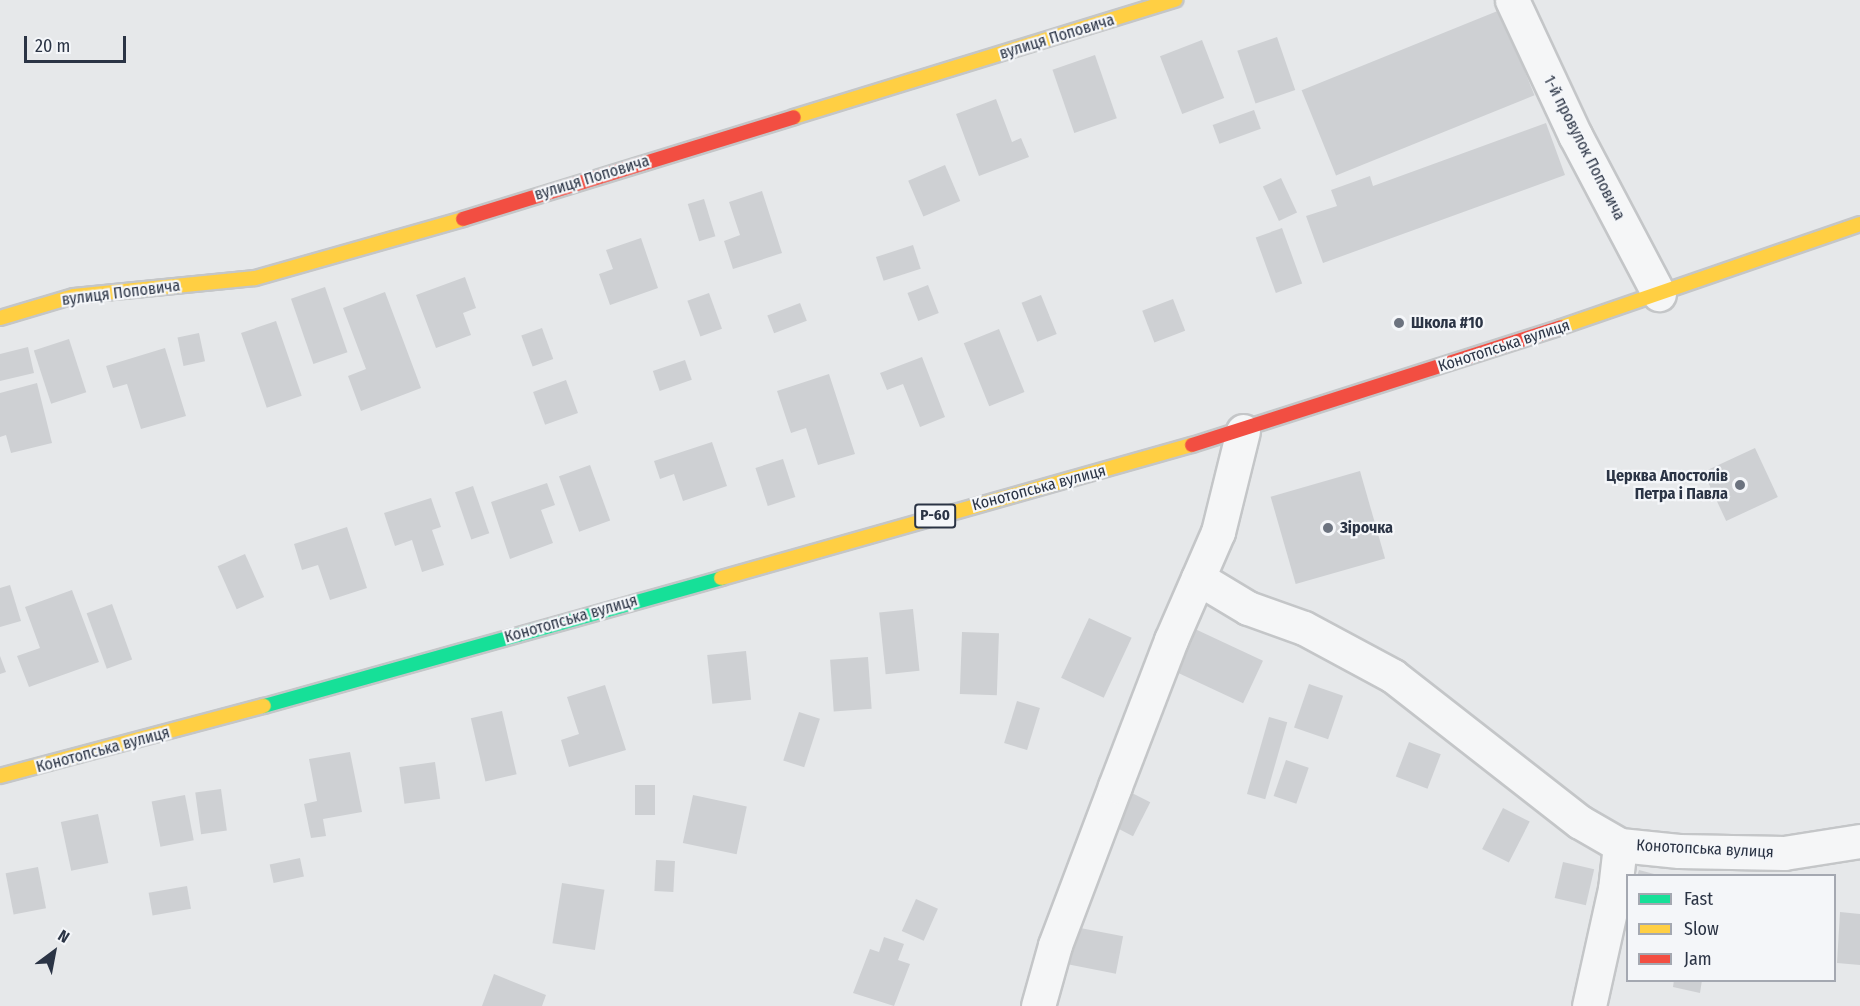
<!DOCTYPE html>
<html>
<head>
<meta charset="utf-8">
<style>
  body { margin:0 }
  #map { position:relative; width:1860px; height:1006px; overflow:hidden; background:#e6e8ea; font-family:"Fira Sans Condensed",sans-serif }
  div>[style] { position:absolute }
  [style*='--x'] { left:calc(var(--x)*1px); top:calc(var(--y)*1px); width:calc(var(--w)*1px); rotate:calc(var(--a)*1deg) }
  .building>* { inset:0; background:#ced0d3; transform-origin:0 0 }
  .roads { filter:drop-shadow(2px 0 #c4c6c8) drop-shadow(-2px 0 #c4c6c8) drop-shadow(0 2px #c4c6c8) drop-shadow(0 -2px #c4c6c8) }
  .street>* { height:33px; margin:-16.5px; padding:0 16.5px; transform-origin:16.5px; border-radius:16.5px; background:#f5f6f7 }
  .fast>* { height:14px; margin:-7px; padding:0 7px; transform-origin:7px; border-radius:7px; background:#16e098 }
  .slow>* { height:14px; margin:-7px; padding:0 7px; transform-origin:7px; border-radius:7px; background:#ffcf43 }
  .jam>* { height:14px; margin:-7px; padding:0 7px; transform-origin:7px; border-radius:7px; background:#f24e42 }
  .dots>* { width:16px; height:16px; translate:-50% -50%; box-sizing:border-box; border:3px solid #f4f6f9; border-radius:50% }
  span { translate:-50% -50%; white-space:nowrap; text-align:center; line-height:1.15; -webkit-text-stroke:4.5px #f4f6f9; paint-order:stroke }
  .shield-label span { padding:2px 4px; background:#f4f6f9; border:2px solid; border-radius:4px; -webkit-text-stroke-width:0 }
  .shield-label { font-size:15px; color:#2b3445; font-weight:700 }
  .street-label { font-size:16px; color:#2b3445 }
  .poi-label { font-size:16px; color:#2b3445; font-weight:700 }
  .left { translate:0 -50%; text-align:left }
  .right { translate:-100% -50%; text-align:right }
  .legend { position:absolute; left:1626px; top:874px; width:210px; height:108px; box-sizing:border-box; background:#f4f6f9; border:2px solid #a4a8b1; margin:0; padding:8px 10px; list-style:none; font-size:18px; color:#2b3445 }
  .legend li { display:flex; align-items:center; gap:12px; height:30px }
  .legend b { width:30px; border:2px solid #a4a8b1 }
  .north { position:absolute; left:24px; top:922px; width:60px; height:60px; -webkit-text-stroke:4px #f4f6f9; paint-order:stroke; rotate:32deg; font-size:16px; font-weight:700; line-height:24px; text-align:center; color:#2b3445 }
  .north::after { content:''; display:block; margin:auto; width:21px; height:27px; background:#2b3445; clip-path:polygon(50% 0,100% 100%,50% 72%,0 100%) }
  .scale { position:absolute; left:24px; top:36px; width:102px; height:27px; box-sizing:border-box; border:3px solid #2b3445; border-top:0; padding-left:8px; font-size:18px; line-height:21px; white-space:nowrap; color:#2b3445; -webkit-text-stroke:4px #f4f6f9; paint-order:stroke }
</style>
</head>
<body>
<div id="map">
  <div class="building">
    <i style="left:1500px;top:10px;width:92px;height:214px;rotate:68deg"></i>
    <i style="left:1277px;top:37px;width:56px;height:42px;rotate:71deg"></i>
    <i style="left:1202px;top:40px;width:62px;height:45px;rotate:69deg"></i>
    <i style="left:1095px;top:55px;width:67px;height:45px;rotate:71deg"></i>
    <i style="clip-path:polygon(996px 99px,1012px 142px,1021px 138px,1029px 157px,979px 176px,956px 114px)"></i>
    <i style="left:1254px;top:110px;width:20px;height:44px;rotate:70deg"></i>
    <i style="clip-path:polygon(1546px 123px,1565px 175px,1323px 263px,1306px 216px,1337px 206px,1331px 190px,1370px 176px,1373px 186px)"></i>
    <i style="left:945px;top:165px;width:39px;height:40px;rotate:67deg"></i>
    <i style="left:1281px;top:178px;width:38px;height:20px;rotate:65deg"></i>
    <i style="clip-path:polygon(762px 191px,782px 253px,733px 269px,724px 241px,740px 235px,729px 202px)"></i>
    <i style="left:704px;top:199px;width:39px;height:17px;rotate:73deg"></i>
    <i style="left:1282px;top:228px;width:59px;height:28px;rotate:70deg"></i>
    <i style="clip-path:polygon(641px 238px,658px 288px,610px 305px,599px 274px,613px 269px,606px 250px)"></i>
    <i style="left:913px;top:245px;width:25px;height:39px;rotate:72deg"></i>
    <i style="clip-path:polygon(465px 277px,476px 308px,463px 313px,471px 335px,436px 348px,416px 295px)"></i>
    <i style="left:928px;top:285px;width:30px;height:22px;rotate:69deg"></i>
    <i style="left:325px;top:287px;width:69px;height:36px;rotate:71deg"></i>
    <i style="clip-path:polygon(385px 292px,421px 388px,361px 411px,348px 376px,366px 369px,343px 308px)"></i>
    <i style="left:709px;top:293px;width:38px;height:23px;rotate:70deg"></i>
    <i style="left:1041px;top:295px;width:42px;height:21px;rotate:68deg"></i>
    <i style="left:1173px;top:299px;width:34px;height:33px;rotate:69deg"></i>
    <i style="left:800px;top:303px;width:19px;height:35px;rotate:69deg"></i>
    <i style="left:276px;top:321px;width:79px;height:37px;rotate:71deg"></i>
    <i style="left:542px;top:328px;width:33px;height:22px;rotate:70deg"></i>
    <i style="left:999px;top:329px;width:68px;height:38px;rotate:68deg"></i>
    <i style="left:199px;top:333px;width:29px;height:22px;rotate:78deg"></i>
    <i style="left:69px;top:339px;width:56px;height:37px;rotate:72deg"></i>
    <i style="clip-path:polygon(28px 347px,34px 373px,0 381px,0 354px)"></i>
    <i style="clip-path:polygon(165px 348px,186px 416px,141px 429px,127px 384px,113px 388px,106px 366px)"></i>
    <i style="clip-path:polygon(922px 357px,945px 417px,920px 427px,903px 384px,887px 390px,880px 373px)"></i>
    <i style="left:685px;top:360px;width:21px;height:34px;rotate:71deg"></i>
    <i style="clip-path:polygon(829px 374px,855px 454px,818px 465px,806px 428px,791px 433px,777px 391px)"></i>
    <i style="left:566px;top:380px;width:35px;height:35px;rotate:70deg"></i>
    <i style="clip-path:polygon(37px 383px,52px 443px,11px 453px,6px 435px,0 437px,0 393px)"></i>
    <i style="clip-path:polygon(712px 442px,727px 486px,683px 501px,674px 474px,660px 479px,654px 461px)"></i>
    <i style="left:1755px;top:448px;width:54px;height:57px;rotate:65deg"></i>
    <i style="left:783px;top:459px;width:40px;height:29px;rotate:72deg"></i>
    <i style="left:590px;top:465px;width:59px;height:33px;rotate:70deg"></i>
    <i style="left:1360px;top:471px;width:91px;height:93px;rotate:74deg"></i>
    <i style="clip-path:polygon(547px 483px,555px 505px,541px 510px,553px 543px,510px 559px,491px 502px)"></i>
    <i style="left:473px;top:486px;width:50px;height:19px;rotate:71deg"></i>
    <i style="clip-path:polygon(431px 498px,441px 527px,432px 530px,444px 565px,422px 572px,412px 540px,395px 546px,384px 513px)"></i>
    <i style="clip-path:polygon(347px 527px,367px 588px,330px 600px,318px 565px,302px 570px,294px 544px)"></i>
    <i style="left:245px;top:554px;width:47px;height:30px;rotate:66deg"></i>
    <i style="clip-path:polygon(10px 585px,21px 621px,0 627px,0 588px)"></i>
    <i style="clip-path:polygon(72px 590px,99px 662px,29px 687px,17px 656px,40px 648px,25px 607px)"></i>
    <i style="left:112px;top:604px;width:59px;height:27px;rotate:70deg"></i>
    <i style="left:913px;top:609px;width:62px;height:34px;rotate:84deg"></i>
    <i style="left:1089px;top:618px;width:47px;height:66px;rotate:25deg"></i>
    <i style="left:1195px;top:629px;width:75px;height:47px;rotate:25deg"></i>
    <i style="left:962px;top:632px;width:37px;height:62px;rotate:2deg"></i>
    <i style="left:746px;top:651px;width:49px;height:39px;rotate:84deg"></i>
    <i style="clip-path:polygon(0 656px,6px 672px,0 674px)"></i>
    <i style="left:868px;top:657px;width:52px;height:38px;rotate:86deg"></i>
    <i style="left:1309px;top:684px;width:36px;height:46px;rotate:19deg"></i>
    <i style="clip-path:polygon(605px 685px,626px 750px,569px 767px,561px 740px,579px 734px,567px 697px)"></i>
    <i style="left:1017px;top:701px;width:24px;height:44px;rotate:17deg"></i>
    <i style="left:502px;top:711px;width:65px;height:32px;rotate:77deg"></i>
    <i style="left:799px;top:712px;width:22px;height:51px;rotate:18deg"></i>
    <i style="left:1269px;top:717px;width:19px;height:80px;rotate:16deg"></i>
    <i style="left:1409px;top:742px;width:34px;height:37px;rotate:21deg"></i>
    <i style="clip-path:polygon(350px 752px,362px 812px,323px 819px,326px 836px,311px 838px,304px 804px,317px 801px,309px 759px)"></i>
    <i style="left:1286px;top:760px;width:24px;height:38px;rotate:19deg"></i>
    <i style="left:435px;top:762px;width:37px;height:36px;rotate:82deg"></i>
    <i style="left:635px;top:785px;width:20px;height:30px"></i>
    <i style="left:221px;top:789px;width:42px;height:26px;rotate:82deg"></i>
    <i style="left:1128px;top:791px;width:25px;height:38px;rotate:27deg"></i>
    <i style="left:185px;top:795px;width:46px;height:34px;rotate:79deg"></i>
    <i style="left:693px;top:795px;width:55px;height:49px;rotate:12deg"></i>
    <i style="left:1503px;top:808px;width:30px;height:46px;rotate:27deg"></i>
    <i style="left:98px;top:814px;width:50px;height:38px;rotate:78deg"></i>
    <i style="left:300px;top:858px;width:19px;height:31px;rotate:78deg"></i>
    <i style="left:656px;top:860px;width:19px;height:31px;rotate:3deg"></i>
    <i style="left:1563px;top:862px;width:32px;height:37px;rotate:13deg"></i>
    <i style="left:38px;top:867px;width:42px;height:33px;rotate:79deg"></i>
    <i style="clip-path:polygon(1639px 870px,1658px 875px,1658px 876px,1637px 876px)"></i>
    <i style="left:562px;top:883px;width:43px;height:61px;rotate:9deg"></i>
    <i style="left:187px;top:886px;width:23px;height:39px;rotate:80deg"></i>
    <i style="left:916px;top:899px;width:24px;height:35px;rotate:24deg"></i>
    <i style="clip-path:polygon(1840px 912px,1860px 914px,1860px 965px,1837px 963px)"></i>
    <i style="left:1075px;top:927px;width:49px;height:38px;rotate:11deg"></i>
    <i style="clip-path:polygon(884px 937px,904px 944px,898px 960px,910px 964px,894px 1006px,853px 993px,870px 949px,879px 952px)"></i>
    <i style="clip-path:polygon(494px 974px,546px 995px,542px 1006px,482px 1006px)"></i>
    <i style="clip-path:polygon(1674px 980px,1702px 980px,1700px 993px,1673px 987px)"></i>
  </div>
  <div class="roads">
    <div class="street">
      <i style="--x:1512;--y:0;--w:149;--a:65"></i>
      <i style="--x:1575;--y:135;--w:180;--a:62.2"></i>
      <i style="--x:1198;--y:578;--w:58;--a:31"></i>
      <i style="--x:1248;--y:608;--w:59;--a:19.7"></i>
      <i style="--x:1304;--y:628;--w:101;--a:28.3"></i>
      <i style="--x:1393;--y:676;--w:237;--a:38"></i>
      <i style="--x:1580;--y:822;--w:46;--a:29.9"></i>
      <i style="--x:1620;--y:845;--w:59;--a:5.8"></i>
      <i style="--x:1679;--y:851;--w:105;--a:1.1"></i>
      <i style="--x:1784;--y:853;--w:77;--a:-9"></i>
      <i style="--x:1038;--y:1006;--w:63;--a:-74.4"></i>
      <i style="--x:1055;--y:945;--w:170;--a:-69.3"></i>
      <i style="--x:1115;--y:786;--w:156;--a:-69"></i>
      <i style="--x:1171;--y:640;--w:118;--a:-66.5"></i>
      <i style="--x:1218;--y:532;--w:104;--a:-76.1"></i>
      <i style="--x:1589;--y:1006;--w:120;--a:-77.5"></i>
      <i style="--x:1615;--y:889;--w:44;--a:-83.5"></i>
    </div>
    <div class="fast">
      <i style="--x:264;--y:706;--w:475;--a:-15.6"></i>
    </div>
    <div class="slow">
      <i style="--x:794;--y:117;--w:399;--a:-17.1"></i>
      <i style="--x:0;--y:318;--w:77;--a:-16.6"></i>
      <i style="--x:74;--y:296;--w:182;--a:-5.7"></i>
      <i style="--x:255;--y:278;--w:216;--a:-15.8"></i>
      <i style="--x:1561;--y:327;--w:316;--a:-19"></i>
      <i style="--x:721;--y:578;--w:489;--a:-15.8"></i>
      <i style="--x:0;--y:776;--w:273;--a:-14.9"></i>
    </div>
    <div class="jam">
      <i style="--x:463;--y:219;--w:346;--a:-17.1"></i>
      <i style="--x:1192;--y:445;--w:387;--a:-17.7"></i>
    </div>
  </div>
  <div class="dots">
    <i style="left:1399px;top:323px;background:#6c737f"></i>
    <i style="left:1740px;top:485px;background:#6c737f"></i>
    <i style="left:1328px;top:528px;background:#6c737f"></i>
  </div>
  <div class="shield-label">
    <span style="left:935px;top:516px">Р-60</span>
  </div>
  <div class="street-label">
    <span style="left:1057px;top:37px;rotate:-17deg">вулиця Поповича</span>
    <span style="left:1584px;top:148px;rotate:63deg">1-й провулок Поповича</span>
    <span style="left:592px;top:178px;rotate:-17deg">вулиця Поповича</span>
    <span style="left:121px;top:293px;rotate:-7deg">вулиця Поповича</span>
    <span style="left:1504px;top:346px;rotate:-18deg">Конотопська вулиця</span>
    <span style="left:1039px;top:488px;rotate:-15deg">Конотопська вулиця</span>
    <span style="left:571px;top:619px;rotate:-16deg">Конотопська вулиця</span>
    <span style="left:103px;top:750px;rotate:-15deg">Конотопська вулиця</span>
    <span style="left:1705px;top:849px;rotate:3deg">Конотопська вулиця</span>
  </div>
  <div class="poi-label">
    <span class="left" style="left:1411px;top:323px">Школа #10</span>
    <span class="right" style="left:1728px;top:485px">Церква Апостолів<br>Петра і Павла</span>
    <span class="left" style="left:1340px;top:528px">Зірочка</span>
  </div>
  <ul class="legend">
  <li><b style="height:8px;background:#16e098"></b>Fast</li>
  <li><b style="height:8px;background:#ffcf43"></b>Slow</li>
  <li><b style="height:8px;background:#f24e42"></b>Jam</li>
  </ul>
  <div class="north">N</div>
  <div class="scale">20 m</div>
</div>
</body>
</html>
